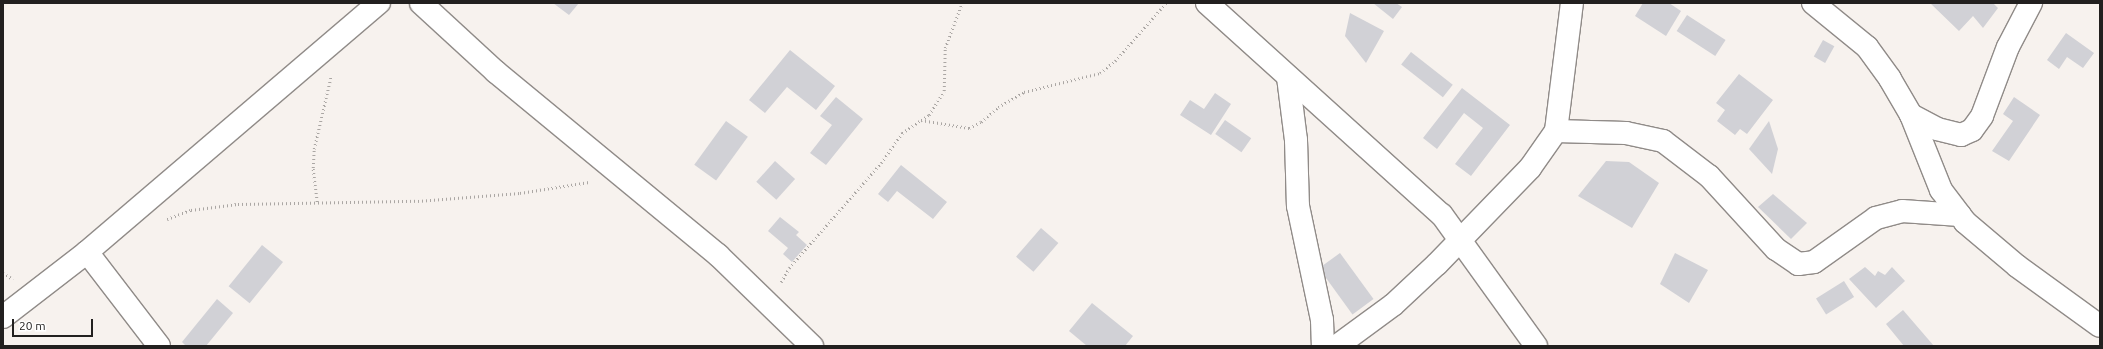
<!DOCTYPE html>
<html>
<head>
<meta charset="utf-8">
<style>
  body { margin:0 }
  #map { position:relative; width:2103px; height:349px; overflow:hidden; background:#f7f2ee; font-family:Ubuntu,sans-serif }
  div>[style] { position:absolute }
  [style*='--x'] { left:calc(var(--x)*1px); top:calc(var(--y)*1px); width:calc(var(--w)*1px); rotate:calc(var(--a)*1deg) }
  .building>* { inset:0; background:#d1d1d6; transform-origin:0 0 }
  .path>* { height:2.5px; margin-top:-1.25px; transform-origin:0; background:repeating-linear-gradient(90deg,#aba7a4 0 1px,transparent 0 4px) }
  .roads { filter:drop-shadow(1px 0 #908b88) drop-shadow(-1px 0 #908b88) drop-shadow(0 1px #908b88) drop-shadow(0 -1px #908b88) }
  .minor>* { height:22px; margin:-11px; padding:0 11px; transform-origin:11px; border-radius:11px; background:#fff }
  span { translate:-50% -50%; white-space:nowrap; text-align:center; line-height:1.15; -webkit-text-stroke:3.5px #fff; paint-order:stroke }
  .frame { position:absolute; inset:0; border:4px solid #22201f; pointer-events:none }
  .scale { position:absolute; left:12px; top:319px; width:81px; height:18px; box-sizing:border-box; border:2px solid #22201f; border-top:0; padding-left:5px; font-size:12px; line-height:14px; white-space:nowrap; color:#22201f; -webkit-text-stroke:3px #fff; paint-order:stroke }
</style>
</head>
<body>
<div id="map">
  <div class="building">
    <i style="clip-path:polygon(553px 3px,579px 3px,569px 15px)"></i>
    <i style="clip-path:polygon(1373px 3px,1396px 3px,1402px 7px,1393px 19px)"></i>
    <i style="clip-path:polygon(1643px 3px,1669px 3px,1681px 11px,1666px 36px,1635px 16px)"></i>
    <i style="clip-path:polygon(1930px 3px,1993px 3px,1998px 8px,1983px 28px,1973px 16px,1959px 31px)"></i>
    <i style="clip-path:polygon(1350px 13px,1384px 31px,1366px 63px,1345px 36px)"></i>
    <i style="left:1687px;top:15px;width:46px;height:19px;rotate:33deg"></i>
    <i style="clip-path:polygon(2066px 33px,2094px 53px,2083px 68px,2067px 57px,2059px 69px,2047px 60px)"></i>
    <i style="left:1823px;top:40px;width:13px;height:19px;rotate:29deg"></i>
    <i style="clip-path:polygon(790px 50px,835px 86px,816px 110px,787px 87px,765px 113px,749px 100px)"></i>
    <i style="left:1411px;top:52px;width:53px;height:16px;rotate:38deg"></i>
    <i style="clip-path:polygon(1739px 74px,1773px 100px,1747px 134px,1740px 129px,1735px 135px,1717px 121px,1725px 110px,1716px 103px)"></i>
    <i style="clip-path:polygon(1462px 88px,1510px 125px,1471px 176px,1455px 164px,1483px 128px,1464px 113px,1437px 149px,1423px 138px)"></i>
    <i style="clip-path:polygon(1215px 93px,1231px 104px,1211px 135px,1180px 115px,1190px 100px,1204px 109px)"></i>
    <i style="clip-path:polygon(836px 97px,863px 119px,826px 165px,810px 153px,832px 125px,820px 116px)"></i>
    <i style="clip-path:polygon(2014px 97px,2040px 115px,2009px 161px,1992px 151px,2013px 121px,2003px 114px)"></i>
    <i style="left:1225px;top:120px;width:32px;height:17px;rotate:35deg"></i>
    <i style="left:726px;top:121px;width:27px;height:54px;rotate:36deg"></i>
    <i style="clip-path:polygon(1769px 121px,1778px 149px,1772px 174px,1749px 149px)"></i>
    <i style="left:775px;top:161px;width:27px;height:28px;rotate:42deg"></i>
    <i style="clip-path:polygon(1606px 161px,1629px 162px,1659px 183px,1632px 228px,1578px 196px)"></i>
    <i style="clip-path:polygon(901px 165px,947px 202px,933px 219px,897px 191px,888px 202px,878px 194px)"></i>
    <i style="clip-path:polygon(1773px 194px,1807px 223px,1791px 239px,1758px 207px)"></i>
    <i style="clip-path:polygon(780px 217px,799px 232px,796px 235px,807px 245px,792px 262px,783px 254px,788px 248px,768px 231px)"></i>
    <i style="left:1041px;top:228px;width:23px;height:38px;rotate:41deg"></i>
    <i style="left:262px;top:245px;width:27px;height:53px;rotate:39deg"></i>
    <i style="left:1340px;top:253px;width:57px;height:26px;rotate:54deg"></i>
    <i style="clip-path:polygon(1675px 253px,1708px 270px,1689px 303px,1660px 284px)"></i>
    <i style="clip-path:polygon(1865px 267px,1875px 276px,1878px 271px,1885px 275px,1892px 267px,1905px 281px,1876px 308px,1849px 279px)"></i>
    <i style="left:1844px;top:281px;width:19px;height:33px;rotate:58deg"></i>
    <i style="clip-path:polygon(217px 299px,233px 313px,206px 346px,186px 346px,182px 342px)"></i>
    <i style="clip-path:polygon(1092px 303px,1133px 336px,1125px 346px,1087px 346px,1069px 331px)"></i>
    <i style="clip-path:polygon(1903px 310px,1934px 346px,1904px 346px,1886px 324px)"></i>
  </div>
  <div class="path">
    <i style="--x:921;--y:120;--w:9;--a:-32"></i>
    <i style="--x:929;--y:115;--w:28;--a:-58"></i>
    <i style="--x:944;--y:91;--w:43;--a:-88.7"></i>
    <i style="--x:945;--y:48;--w:48;--a:-69.3"></i>
    <i style="--x:317;--y:202;--w:34;--a:-97"></i>
    <i style="--x:313;--y:168;--w:19;--a:-87"></i>
    <i style="--x:314;--y:149;--w:75;--a:-76.9"></i>
    <i style="--x:167;--y:219;--w:26;--a:-21"></i>
    <i style="--x:191;--y:210;--w:47;--a:-7.3"></i>
    <i style="--x:238;--y:204;--w:180;--a:-1"></i>
    <i style="--x:418;--y:201;--w:102;--a:-4.5"></i>
    <i style="--x:520;--y:193;--w:70;--a:-9.1"></i>
    <i style="--x:3;--y:273;--w:12;--a:31"></i>
    <i style="--x:781;--y:282;--w:16;--a:-60"></i>
    <i style="--x:789;--y:268;--w:140;--a:-48.8"></i>
    <i style="--x:881;--y:163;--w:37;--a:-55"></i>
    <i style="--x:902;--y:133;--w:23;--a:-34"></i>
    <i style="--x:921;--y:120;--w:49;--a:9.5"></i>
    <i style="--x:969;--y:128;--w:13;--a:-27"></i>
    <i style="--x:981;--y:122;--w:23;--a:-41"></i>
    <i style="--x:998;--y:107;--w:30;--a:-30"></i>
    <i style="--x:1024;--y:92;--w:78;--a:-14"></i>
    <i style="--x:1100;--y:73;--w:19;--a:-39"></i>
    <i style="--x:1115;--y:61;--w:77;--a:-48.7"></i>
  </div>
  <div class="roads">
    <div class="minor">
      <i style="--x:421;--y:3;--w:102;--a:42.6"></i>
      <i style="--x:496;--y:72;--w:288;--a:39.5"></i>
      <i style="--x:718;--y:255;--w:131;--a:44.1"></i>
      <i style="--x:1207;--y:3;--w:316;--a:42.1"></i>
      <i style="--x:1442;--y:215;--w:161;--a:54.3"></i>
      <i style="--x:1813;--y:3;--w:70;--a:39.2"></i>
      <i style="--x:1867;--y:47;--w:39;--a:54"></i>
      <i style="--x:1890;--y:79;--w:42;--a:59.7"></i>
      <i style="--x:1911;--y:115;--w:81;--a:68.2"></i>
      <i style="--x:1941;--y:190;--w:40;--a:53"></i>
      <i style="--x:1965;--y:222;--w:68;--a:40.2"></i>
      <i style="--x:2017;--y:266;--w:102;--a:35.9"></i>
      <i style="--x:1288;--y:77;--w:64;--a:82.8"></i>
      <i style="--x:1296;--y:140;--w:66;--a:88.3"></i>
      <i style="--x:1298;--y:206;--w:116;--a:78.1"></i>
      <i style="--x:1322;--y:320;--w:26;--a:88"></i>
      <i style="--x:1911;--y:115;--w:30;--a:28"></i>
      <i style="--x:1937;--y:129;--w:25;--a:14"></i>
      <i style="--x:1961;--y:135;--w:12;--a:-24"></i>
      <i style="--x:1972;--y:130;--w:17;--a:-54"></i>
      <i style="--x:1982;--y:116;--w:74;--a:-69.4"></i>
      <i style="--x:2008;--y:47;--w:50;--a:-62.4"></i>
      <i style="--x:1556;--y:131;--w:70;--a:1.6"></i>
      <i style="--x:1626;--y:133;--w:38;--a:12"></i>
      <i style="--x:1663;--y:141;--w:58;--a:37.3"></i>
      <i style="--x:1709;--y:176;--w:99;--a:47.5"></i>
      <i style="--x:1776;--y:249;--w:27;--a:34"></i>
      <i style="--x:1798;--y:264;--w:16;--a:-7"></i>
      <i style="--x:1814;--y:262;--w:76;--a:-35.4"></i>
      <i style="--x:1876;--y:218;--w:27;--a:-15"></i>
      <i style="--x:1902;--y:211;--w:58;--a:3.9"></i>
      <i style="--x:87;--y:252;--w:118;--a:52.5"></i>
      <i style="--x:3;--y:317;--w:106;--a:-37.7"></i>
      <i style="--x:87;--y:252;--w:384;--a:-40.5"></i>
      <i style="--x:1337;--y:346;--w:69;--a:-36.2"></i>
      <i style="--x:1393;--y:305;--w:60;--a:-43"></i>
      <i style="--x:1437;--y:264;--w:134;--a:-45.9"></i>
      <i style="--x:1530;--y:168;--w:45;--a:-54.9"></i>
      <i style="--x:1556;--y:131;--w:129;--a:-82.9"></i>
    </div>
  </div>
  <div class="frame"></div>
  <div class="scale">20 m</div>
</div>
</body>
</html>
